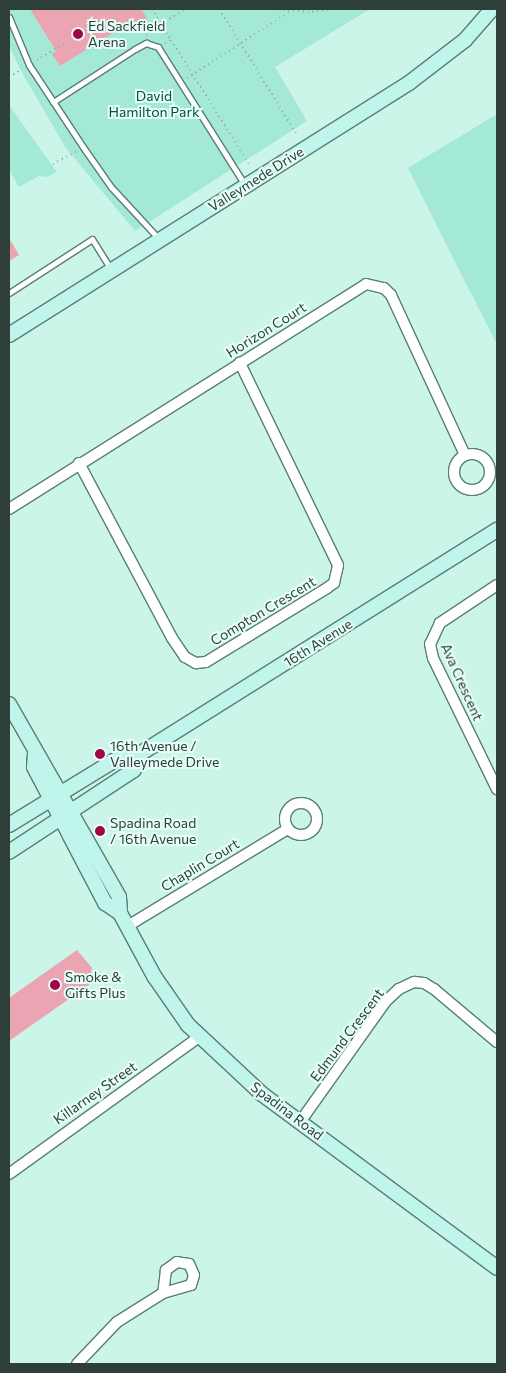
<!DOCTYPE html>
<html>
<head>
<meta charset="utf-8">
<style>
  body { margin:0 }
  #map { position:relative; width:506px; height:1373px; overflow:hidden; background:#ccf5ea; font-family:Commissioner,sans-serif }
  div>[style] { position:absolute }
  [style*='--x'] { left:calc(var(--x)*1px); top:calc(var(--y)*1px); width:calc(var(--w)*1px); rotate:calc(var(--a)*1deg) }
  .green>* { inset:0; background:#a4e8d6 }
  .building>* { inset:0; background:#eba4b1 }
  .path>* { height:2px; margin-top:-1px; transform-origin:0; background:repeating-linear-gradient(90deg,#8daca3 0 1px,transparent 0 5px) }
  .roads { filter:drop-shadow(1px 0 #597e74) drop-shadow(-1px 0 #597e74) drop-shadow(0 1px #597e74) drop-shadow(0 -1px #597e74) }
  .lane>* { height:5px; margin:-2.5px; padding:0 2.5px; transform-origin:2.5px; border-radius:2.5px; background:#fff }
  .street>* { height:10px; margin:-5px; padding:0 5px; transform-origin:5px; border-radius:5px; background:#fff }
  .street>.ring { margin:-5px; padding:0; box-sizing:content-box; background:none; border:10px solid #fff; border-radius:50% }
  .secondary>* { height:14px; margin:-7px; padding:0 7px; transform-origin:7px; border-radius:7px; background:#bff5eb }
  .dots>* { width:14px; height:14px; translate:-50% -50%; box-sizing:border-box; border:2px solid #e6fef7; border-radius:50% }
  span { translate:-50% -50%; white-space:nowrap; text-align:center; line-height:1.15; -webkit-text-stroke:4px #e6fef7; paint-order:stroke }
  .poi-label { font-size:14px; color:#2e3f3a }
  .left { translate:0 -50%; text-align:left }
  .park-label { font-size:14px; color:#044f42 }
  .street-label { font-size:14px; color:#2e3f3a }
  .frame { position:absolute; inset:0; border:10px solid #2e3f3a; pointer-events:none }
</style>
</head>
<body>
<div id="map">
  <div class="green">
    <i style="clip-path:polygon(9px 9px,370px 9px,275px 67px,307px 121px,135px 231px,65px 147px,21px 71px,9px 46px)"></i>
    <i style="clip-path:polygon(9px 105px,57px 172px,47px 177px,39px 176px,19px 187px,9px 169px)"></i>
    <i style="clip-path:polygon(497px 114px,497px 345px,408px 168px)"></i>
  </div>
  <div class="building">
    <i style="clip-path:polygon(30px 9px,141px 9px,147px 18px,127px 30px,124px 26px,60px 66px,52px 54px,56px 51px)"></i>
    <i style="clip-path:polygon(9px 238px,19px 255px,9px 261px)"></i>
    <i style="clip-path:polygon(77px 950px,92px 968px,89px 985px,9px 1041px,9px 998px)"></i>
  </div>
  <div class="path">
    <i style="--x:152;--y:9;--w:17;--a:59"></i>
    <i style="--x:161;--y:24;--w:29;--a:-31"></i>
    <i style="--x:219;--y:9;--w:146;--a:58.2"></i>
    <i style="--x:273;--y:9;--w:39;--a:4"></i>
    <i style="--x:312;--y:12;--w:19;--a:-9"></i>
    <i style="--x:146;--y:35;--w:19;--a:-36"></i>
    <i style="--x:161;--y:24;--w:19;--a:58"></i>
    <i style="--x:165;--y:43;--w:7;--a:-27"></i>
    <i style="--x:171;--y:40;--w:150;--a:57.8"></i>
    <i style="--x:37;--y:60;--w:35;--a:-31"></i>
    <i style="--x:9;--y:77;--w:15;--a:-32"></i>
    <i style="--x:187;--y:78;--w:121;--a:-32.9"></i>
    <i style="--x:53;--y:164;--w:27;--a:-28"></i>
  </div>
  <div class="roads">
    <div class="lane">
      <i style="--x:9;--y:17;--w:52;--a:67.4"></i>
      <i style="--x:29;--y:65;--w:98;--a:56.6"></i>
      <i style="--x:83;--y:147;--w:49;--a:55"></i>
      <i style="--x:111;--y:187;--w:71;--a:47.3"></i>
      <i style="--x:53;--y:102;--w:98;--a:-32.9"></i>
      <i style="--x:135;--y:49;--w:13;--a:-29"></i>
      <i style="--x:146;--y:43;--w:13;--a:18"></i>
      <i style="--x:158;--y:47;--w:163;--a:57.8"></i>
      <i style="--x:9;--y:293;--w:99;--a:-33"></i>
      <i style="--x:92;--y:239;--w:36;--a:58"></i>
    </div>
    <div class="street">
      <i class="ring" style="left:454px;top:454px;width:26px;height:26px"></i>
      <i style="--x:79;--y:463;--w:198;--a:62"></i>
      <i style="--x:172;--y:638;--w:23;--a:56"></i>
      <i style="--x:185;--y:657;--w:13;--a:29"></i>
      <i style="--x:196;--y:663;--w:10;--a:-6"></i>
      <i style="--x:206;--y:662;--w:142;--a:-31.4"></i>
      <i style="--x:327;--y:588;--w:9;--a:-36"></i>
      <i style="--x:334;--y:583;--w:18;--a:-77"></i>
      <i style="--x:338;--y:565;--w:225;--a:-115.9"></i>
      <i style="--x:9;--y:509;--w:422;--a:-32.2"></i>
      <i style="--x:366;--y:284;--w:18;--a:13"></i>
      <i style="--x:384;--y:288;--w:10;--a:45"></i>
      <i style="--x:391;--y:295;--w:176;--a:65.2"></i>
      <i style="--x:497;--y:585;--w:69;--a:146.3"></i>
      <i style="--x:440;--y:623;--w:23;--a:115"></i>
      <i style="--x:430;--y:644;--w:14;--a:78"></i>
      <i style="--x:433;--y:658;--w:146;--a:64"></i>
      <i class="ring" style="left:285px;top:803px;width:22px;height:22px"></i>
      <i style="--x:126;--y:927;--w:189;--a:-31.2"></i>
      <i style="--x:300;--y:1122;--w:148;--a:-54.6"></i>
      <i style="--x:386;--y:1001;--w:18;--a:-43"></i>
      <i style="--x:399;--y:989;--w:17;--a:-25"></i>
      <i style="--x:414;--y:982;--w:10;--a:6"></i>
      <i style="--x:424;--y:983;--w:12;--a:31"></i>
      <i style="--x:434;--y:989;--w:82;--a:40.1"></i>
      <i style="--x:9;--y:1174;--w:234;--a:-35.8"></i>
      <i style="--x:77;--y:1364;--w:58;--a:-46.4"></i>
      <i style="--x:117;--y:1322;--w:54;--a:-32.2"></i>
      <i style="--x:163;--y:1293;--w:29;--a:-16"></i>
      <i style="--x:191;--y:1285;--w:10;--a:-73"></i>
      <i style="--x:194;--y:1275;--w:12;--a:-114"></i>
      <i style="--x:189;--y:1264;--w:12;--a:-171"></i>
      <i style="--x:177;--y:1262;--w:14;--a:144"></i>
      <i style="--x:166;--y:1270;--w:23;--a:97"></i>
    </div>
    <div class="secondary">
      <i style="--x:9;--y:335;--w:473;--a:-32.2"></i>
      <i style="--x:409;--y:83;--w:71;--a:-37.5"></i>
      <i style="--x:465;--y:40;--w:41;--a:-48.9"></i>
      <i style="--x:9;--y:704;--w:222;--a:60.3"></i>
      <i style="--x:119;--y:897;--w:16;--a:86"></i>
      <i style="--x:120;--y:913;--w:72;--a:61.6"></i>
      <i style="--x:154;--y:976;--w:60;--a:55.2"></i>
      <i style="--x:188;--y:1025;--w:101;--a:43"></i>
      <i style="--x:262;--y:1094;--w:292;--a:36.5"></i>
      <i style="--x:35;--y:753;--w:14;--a:94"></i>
      <i style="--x:34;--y:767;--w:78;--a:62.4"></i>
      <i style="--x:70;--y:836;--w:76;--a:62.4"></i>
      <i style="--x:105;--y:903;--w:18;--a:34"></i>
      <i style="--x:9;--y:825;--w:136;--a:-31.5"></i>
      <i style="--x:125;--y:754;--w:13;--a:4"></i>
      <i style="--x:138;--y:755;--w:424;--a:-32.1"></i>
      <i style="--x:9;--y:852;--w:149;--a:-33.3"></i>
      <i style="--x:134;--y:770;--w:16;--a:-75"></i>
    </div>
  </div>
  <div class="dots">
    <i style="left:78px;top:34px;background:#a10546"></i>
    <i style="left:100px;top:754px;background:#a10546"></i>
    <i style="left:100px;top:831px;background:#a10546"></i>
    <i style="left:55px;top:985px;background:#a10546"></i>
  </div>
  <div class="poi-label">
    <span class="left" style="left:88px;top:34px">Ed Sackfield<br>Arena</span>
    <span class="left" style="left:110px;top:754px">16th Avenue /<br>Valleymede Drive</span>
    <span class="left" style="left:110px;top:831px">Spadina Road<br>/ 16th Avenue</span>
    <span class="left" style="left:65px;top:985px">Smoke &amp;<br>Gifts Plus</span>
  </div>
  <div class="park-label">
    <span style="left:154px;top:104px">David<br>Hamilton Park</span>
  </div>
  <div class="street-label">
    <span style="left:256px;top:179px;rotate:-32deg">Valleymede Drive</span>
    <span style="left:266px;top:330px;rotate:-32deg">Horizon Court</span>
    <span style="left:263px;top:611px;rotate:-31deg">Compton Crescent</span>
    <span style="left:318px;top:643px;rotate:-32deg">16th Avenue</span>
    <span style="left:462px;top:682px;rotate:66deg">Ava Crescent</span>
    <span style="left:200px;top:865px;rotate:-31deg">Chaplin Court</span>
    <span style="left:347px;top:1035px;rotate:-53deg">Edmund Crescent</span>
    <span style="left:95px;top:1093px;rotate:-35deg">Killarney Street</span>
    <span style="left:287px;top:1111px;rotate:37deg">Spadina Road</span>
  </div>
  <div class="frame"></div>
</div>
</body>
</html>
